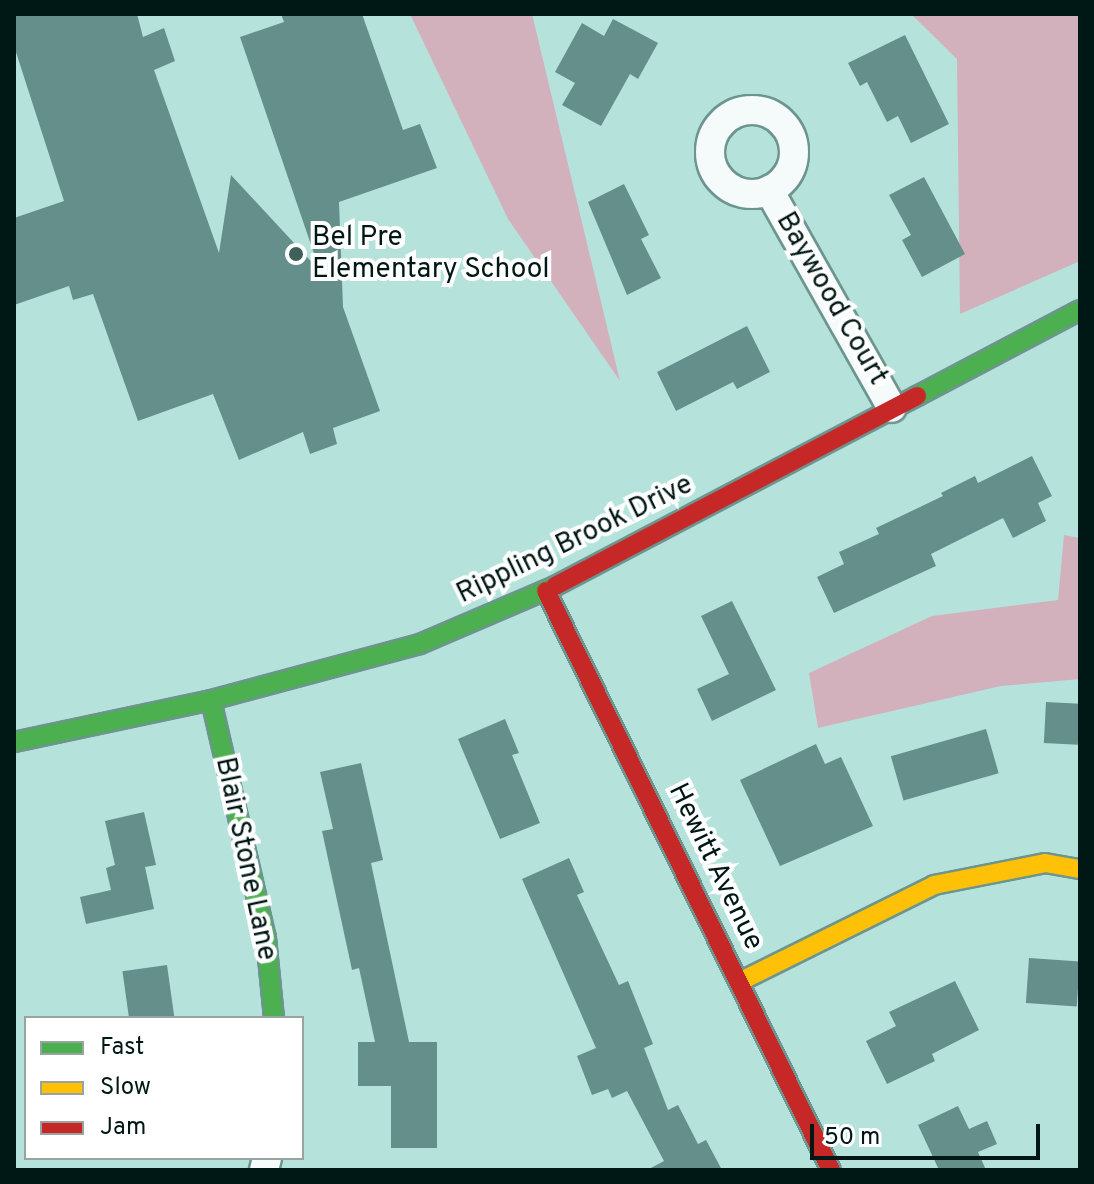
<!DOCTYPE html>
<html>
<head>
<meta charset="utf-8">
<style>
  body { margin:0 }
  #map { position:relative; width:1094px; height:1184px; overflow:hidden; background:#b5e3dc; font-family:Overpass,sans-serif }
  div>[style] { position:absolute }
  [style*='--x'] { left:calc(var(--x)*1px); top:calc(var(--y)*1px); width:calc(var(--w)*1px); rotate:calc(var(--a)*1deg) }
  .forest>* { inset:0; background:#d2b1bd }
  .building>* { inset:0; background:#658f8a; transform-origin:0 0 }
  .roads { filter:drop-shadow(2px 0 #6d948f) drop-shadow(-2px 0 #6d948f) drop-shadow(0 2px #6d948f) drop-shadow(0 -2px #6d948f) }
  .street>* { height:28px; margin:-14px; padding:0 14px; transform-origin:14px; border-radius:14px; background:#f4fbfa }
  .street>.ring { margin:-14px; padding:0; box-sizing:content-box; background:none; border:28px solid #f4fbfa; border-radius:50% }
  .fast>* { height:18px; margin:-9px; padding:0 9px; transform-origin:9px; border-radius:9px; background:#4caf50 }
  .slow>* { height:18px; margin:-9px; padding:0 9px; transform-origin:9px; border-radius:9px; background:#ffc107 }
  .jam>* { height:18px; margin:-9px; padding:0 9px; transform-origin:9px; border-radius:9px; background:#c62828 }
  .dots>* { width:22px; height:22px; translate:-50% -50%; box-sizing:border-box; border:4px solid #fff; border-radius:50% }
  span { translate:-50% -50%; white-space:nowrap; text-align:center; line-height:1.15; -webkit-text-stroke:8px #fff; paint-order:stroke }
  .poi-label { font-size:28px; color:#001815 }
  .left { translate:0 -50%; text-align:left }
  .street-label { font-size:28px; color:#001815 }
  .frame { position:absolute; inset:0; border:16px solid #001815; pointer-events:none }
  .legend { position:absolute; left:24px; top:1016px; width:280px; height:144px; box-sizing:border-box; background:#fff; border:2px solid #99a3a1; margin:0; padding:10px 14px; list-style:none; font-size:24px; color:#001815 }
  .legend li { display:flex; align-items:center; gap:16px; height:40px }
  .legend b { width:40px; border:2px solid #99a3a1 }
  .scale { position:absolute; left:810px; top:1124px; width:230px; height:36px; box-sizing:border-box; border:4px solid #001815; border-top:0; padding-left:10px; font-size:24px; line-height:28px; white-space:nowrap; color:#001815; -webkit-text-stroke:6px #fff; paint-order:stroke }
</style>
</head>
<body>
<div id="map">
  <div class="forest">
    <i style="clip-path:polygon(410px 14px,532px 14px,620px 381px,508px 219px)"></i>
    <i style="clip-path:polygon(911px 14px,1080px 14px,1080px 261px,960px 314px,957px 59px)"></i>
    <i style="clip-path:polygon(1064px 535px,1080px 538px,1080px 679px,1001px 686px,818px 728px,809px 673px,932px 616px,1058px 600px)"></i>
  </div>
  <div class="building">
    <i style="clip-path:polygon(14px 14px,137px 14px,143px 37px,164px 28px,175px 61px,154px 70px,219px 253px,231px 175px,320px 271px,240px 37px,284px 22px,281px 14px,362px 14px,403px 130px,420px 124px,437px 168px,339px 202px,343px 307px,380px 411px,333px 428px,337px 444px,310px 454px,303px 432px,239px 460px,213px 394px,138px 421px,93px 294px,73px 300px,69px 286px,14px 305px,14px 218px,64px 201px,14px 46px)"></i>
    <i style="clip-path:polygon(613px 19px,658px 43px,638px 79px,630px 74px,601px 126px,562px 105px,575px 83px,555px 72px,582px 23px,604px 36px)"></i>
    <i style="clip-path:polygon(905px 35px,949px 124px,911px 143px,898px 116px,887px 122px,867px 82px,860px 86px,848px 63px)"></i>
    <i style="clip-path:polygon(924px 177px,965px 254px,922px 277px,902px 240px,911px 235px,889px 195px)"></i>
    <i style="clip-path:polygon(624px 184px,649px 235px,641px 239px,661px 278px,627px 295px,588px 202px)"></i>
    <i style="clip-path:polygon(747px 326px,770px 372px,737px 389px,733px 382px,676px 411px,657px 372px)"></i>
    <i style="clip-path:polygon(1032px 456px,1052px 496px,1038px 503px,1046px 521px,1013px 538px,1003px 518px,931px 554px,936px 566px,834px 613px,817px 577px,844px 564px,839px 552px,879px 534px,876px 528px,943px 496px,941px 493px,975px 476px,978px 483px)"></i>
    <i style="clip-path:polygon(732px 601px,776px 690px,712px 721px,697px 689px,729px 674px,701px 616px)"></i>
    <i style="left:1046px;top:702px;width:34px;height:41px;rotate:3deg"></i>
    <i style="clip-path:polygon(505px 719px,519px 753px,512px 755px,540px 823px,500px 839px,458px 739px)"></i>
    <i style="left:986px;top:729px;width:46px;height:99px;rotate:74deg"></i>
    <i style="clip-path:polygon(816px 744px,825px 764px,841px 757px,873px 826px,780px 866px,740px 780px)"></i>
    <i style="clip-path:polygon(361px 763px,383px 860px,371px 863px,409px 1042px,437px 1042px,437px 1148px,391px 1148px,391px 1086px,358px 1086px,358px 1042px,375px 1042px,359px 968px,352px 970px,322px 831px,333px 829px,320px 772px)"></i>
    <i style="clip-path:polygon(144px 812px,156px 865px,145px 867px,154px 909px,86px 924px,80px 897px,111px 890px,106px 868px,115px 865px,105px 821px)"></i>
    <i style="clip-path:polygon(569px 858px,584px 892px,577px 895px,619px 985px,628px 981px,653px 1044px,644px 1048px,668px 1110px,678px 1105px,698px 1144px,706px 1140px,722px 1170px,647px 1170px,664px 1161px,627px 1091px,612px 1098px,608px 1089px,592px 1095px,577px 1056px,596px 1048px,522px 879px)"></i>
    <i style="left:1029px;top:958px;width:51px;height:45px;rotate:4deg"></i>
    <i style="left:167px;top:965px;width:53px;height:45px;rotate:82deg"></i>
    <i style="clip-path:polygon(955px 981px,979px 1030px,932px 1054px,935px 1061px,887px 1084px,866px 1041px,896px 1026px,889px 1012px)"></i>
    <i style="clip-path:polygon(958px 1106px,969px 1129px,987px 1121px,997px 1144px,978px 1152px,986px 1170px,939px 1170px,918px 1125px)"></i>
  </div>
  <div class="roads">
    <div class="street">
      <i class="ring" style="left:710px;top:110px;width:56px;height:56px"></i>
      <i style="--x:769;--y:190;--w:250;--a:60.6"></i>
      <i style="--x:264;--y:1170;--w:12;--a:-76"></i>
    </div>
    <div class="fast">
      <i style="--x:917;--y:396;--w:184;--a:-27.8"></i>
      <i style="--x:211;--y:700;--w:244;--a:77"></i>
      <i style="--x:266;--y:938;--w:80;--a:84.3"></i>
      <i style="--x:14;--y:742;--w:201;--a:-12"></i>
      <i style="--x:211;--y:700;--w:216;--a:-15"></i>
      <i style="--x:420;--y:644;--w:147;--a:-23.2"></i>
    </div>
    <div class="slow">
      <i style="--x:741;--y:981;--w:216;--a:-26.4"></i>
      <i style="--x:934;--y:885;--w:113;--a:-11.2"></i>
      <i style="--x:1045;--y:863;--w:36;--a:10"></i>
    </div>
    <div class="jam">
      <i style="--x:555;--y:586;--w:409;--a:-27.7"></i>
      <i style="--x:546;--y:591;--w:645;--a:63.79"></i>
    </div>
  </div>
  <div class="dots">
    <i style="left:296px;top:254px;background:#3f5f5b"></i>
  </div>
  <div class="poi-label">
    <span class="left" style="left:312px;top:254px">Bel Pre<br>Elementary School</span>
  </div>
  <div class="street-label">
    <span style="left:831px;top:299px;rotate:60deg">Baywood Court</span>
    <span style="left:575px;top:540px;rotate:-26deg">Rippling Brook Drive</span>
    <span style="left:245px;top:859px;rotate:78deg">Blair Stone Lane</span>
    <span style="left:715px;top:867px;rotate:64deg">Hewitt Avenue</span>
  </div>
  <div class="frame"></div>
  <ul class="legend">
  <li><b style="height:10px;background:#4caf50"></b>Fast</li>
  <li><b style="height:10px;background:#ffc107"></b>Slow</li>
  <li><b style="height:10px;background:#c62828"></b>Jam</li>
  </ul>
  <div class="scale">50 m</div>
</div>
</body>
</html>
